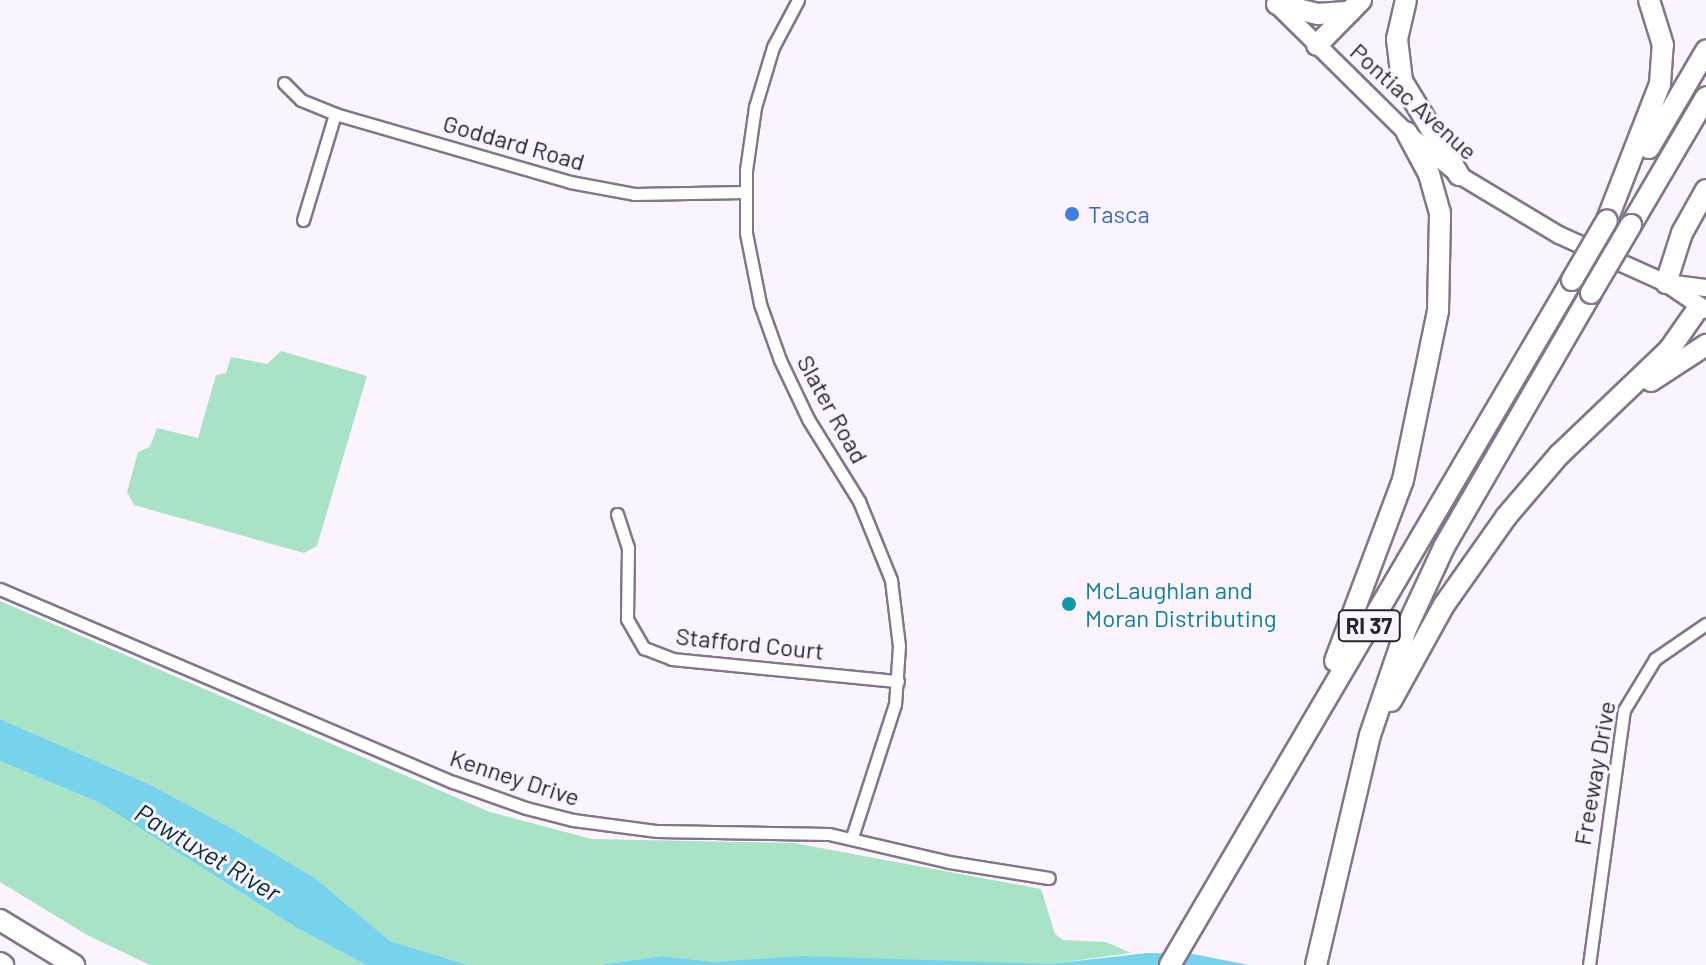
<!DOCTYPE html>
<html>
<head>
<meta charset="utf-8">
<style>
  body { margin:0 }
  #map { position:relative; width:1706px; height:965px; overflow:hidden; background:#fbf4fe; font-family:Barlow,sans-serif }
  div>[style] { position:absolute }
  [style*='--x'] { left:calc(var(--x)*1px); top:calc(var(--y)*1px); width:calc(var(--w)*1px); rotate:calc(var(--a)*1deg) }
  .green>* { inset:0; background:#a7e3c4 }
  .water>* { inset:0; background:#77d2ec }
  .roads { filter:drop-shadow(2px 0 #84758b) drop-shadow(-2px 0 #84758b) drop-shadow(0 2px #84758b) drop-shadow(0 -2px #84758b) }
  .minor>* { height:11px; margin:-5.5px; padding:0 5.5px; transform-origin:5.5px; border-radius:5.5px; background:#fff }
  .secondary>* { height:16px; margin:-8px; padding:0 8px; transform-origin:8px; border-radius:8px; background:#fff }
  .motorway>* { height:20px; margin:-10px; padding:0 10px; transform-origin:10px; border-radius:10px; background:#fff }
  .bridges { filter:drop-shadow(2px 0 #84758b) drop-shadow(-2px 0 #84758b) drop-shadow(0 2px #84758b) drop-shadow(0 -2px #84758b) }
  .motorway-bridge>* { height:20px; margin:-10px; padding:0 10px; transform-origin:10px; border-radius:10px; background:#fff }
  .dots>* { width:22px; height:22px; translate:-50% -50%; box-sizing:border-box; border:4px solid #fbf4fe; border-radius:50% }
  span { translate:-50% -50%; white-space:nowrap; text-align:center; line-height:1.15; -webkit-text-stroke:6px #fbf4fe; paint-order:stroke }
  .shield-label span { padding:2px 6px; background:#fbf4fe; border:2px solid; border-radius:6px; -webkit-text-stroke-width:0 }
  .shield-label { font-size:22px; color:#29232c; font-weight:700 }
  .street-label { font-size:24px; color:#29232c }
  .shop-label { font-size:24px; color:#366cbe }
  .left { translate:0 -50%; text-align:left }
  .culture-label { font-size:24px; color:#0d838f }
  .water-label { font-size:26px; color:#03303b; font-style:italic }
</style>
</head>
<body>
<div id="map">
  <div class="green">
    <i style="clip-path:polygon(281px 351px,367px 376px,317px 546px,304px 553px,134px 505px,127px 492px,138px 452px,150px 447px,157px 428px,198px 438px,216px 375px,226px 373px,231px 357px,267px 364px)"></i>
    <i style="clip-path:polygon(0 601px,490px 812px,592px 839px,794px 843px,1041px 889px,1055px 934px,1063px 940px,1106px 942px,1131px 953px,1050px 964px,715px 962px,662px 956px,600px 965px,468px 965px,390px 941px,315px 878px,235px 830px,149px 784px,0 719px)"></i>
    <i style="clip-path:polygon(0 761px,100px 803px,297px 928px,366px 965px,150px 965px,87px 935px,0 882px)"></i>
  </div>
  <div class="water">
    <i style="clip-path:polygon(0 719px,149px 784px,235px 830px,315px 878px,390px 941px,468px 965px,366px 965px,297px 928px,100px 803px,0 761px)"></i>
    <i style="clip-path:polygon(1147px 953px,1193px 954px,1249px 965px,600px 965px,662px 956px,715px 962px,802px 956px,1050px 964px)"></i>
  </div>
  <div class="roads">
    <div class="minor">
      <i style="--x:798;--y:0;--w:53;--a:118"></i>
      <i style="--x:773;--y:47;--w:63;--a:106.7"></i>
      <i style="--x:755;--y:107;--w:64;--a:98.1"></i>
      <i style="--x:746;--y:170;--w:63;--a:90"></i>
      <i style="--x:746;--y:233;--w:72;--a:78.8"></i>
      <i style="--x:760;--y:304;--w:59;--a:70.3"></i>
      <i style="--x:780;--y:360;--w:65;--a:64.6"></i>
      <i style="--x:808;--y:419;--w:97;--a:58.1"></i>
      <i style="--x:859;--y:501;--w:85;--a:67.9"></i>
      <i style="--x:891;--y:580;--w:66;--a:83.1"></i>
      <i style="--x:899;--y:646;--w:58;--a:93.9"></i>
      <i style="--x:895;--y:704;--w:140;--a:107.9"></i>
      <i style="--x:284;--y:83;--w:24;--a:45"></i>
      <i style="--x:301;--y:100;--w:37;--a:22"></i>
      <i style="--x:335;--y:114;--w:245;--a:16.1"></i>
      <i style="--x:570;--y:182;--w:65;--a:10.6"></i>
      <i style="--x:634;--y:194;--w:111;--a:-1"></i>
      <i style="--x:303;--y:220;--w:111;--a:-73.2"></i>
      <i style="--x:617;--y:514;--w:35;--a:72"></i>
      <i style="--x:628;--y:547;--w:72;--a:90.8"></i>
      <i style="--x:627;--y:619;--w:34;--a:60"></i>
      <i style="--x:644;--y:648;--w:30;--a:21"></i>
      <i style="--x:672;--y:659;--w:227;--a:5.6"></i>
      <i style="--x:0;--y:589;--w:492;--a:23.1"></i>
      <i style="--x:453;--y:782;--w:77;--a:19.6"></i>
      <i style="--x:526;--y:808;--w:49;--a:14.3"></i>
      <i style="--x:573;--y:820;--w:85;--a:7.5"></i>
      <i style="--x:657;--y:831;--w:172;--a:1"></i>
      <i style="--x:829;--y:834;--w:123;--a:13.1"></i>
      <i style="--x:949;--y:862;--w:101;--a:9.1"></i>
      <i style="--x:1589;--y:965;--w:257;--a:-82.2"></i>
      <i style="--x:1624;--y:710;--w:60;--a:-58.7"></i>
      <i style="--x:1655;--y:659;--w:62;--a:-34.5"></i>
    </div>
    <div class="secondary">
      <i style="--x:1276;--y:4;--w:184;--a:44.6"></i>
      <i style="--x:1407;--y:133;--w:67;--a:38.9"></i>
      <i style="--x:1459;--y:175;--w:117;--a:31"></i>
      <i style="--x:1559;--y:235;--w:117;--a:24.2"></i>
      <i style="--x:1666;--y:283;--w:48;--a:34"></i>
      <i style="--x:1666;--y:283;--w:40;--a:7.1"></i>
    </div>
    <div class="motorway">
      <i style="--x:1406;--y:0;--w:40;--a:103"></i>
      <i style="--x:1397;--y:39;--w:42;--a:83.2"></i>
      <i style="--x:1402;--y:81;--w:110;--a:58.8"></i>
      <i style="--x:1277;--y:4;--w:42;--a:13.7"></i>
      <i style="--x:1318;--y:14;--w:32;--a:-4"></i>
      <i style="--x:1317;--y:45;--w:63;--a:-45.6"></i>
      <i style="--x:1649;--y:148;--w:113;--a:-59.6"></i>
      <i style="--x:1607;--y:220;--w:146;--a:-68.7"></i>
      <i style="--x:1660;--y:84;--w:39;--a:-86"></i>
      <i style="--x:1663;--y:45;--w:47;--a:-107.3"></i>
      <i style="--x:1631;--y:225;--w:148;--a:-59.6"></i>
      <i style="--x:1666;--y:283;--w:52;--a:-72.3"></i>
      <i style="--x:1682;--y:233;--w:49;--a:-60.8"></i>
      <i style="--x:1651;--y:381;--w:66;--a:-33.2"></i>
      <i style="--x:1335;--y:661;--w:193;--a:-69.4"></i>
      <i style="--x:1403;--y:480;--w:173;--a:-78.3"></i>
      <i style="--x:1438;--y:311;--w:98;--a:-88.8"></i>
      <i style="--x:1440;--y:213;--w:41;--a:-105.8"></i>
      <i style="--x:1429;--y:174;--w:47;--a:-118.2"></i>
      <i style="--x:1391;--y:701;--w:110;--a:-61.1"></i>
      <i style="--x:1444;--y:605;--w:108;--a:-54.8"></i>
      <i style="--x:1506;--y:517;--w:82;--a:-49.5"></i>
      <i style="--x:1559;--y:455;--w:152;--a:-43.7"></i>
      <i style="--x:1669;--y:350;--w:52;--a:-55.1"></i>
      <i style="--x:0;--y:920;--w:87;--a:31.3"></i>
      <i style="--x:0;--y:963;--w:4;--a:34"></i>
      <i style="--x:1170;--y:965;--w:794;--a:-59.59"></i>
      <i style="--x:1316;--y:965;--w:236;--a:-76.8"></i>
      <i style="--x:1370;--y:735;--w:112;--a:-71.2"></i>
      <i style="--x:1406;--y:629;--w:90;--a:-65.1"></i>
      <i style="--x:1444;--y:547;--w:293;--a:-59.9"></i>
    </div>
  </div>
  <div class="bridges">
    <div class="motorway-bridge">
      <i style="--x:1572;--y:280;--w:69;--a:-59.7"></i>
      <i style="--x:1591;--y:293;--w:79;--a:-59.5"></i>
    </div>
  </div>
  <div class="dots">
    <i style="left:1072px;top:214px;background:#3f7fe0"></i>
    <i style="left:1069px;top:604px;background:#0f9aa8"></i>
  </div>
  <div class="shield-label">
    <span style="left:1369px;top:626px">RI 37</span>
  </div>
  <div class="street-label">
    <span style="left:1414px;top:101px;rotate:42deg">Pontiac Avenue</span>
    <span style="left:514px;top:142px;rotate:16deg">Goddard Road</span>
    <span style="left:833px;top:409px;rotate:61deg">Slater Road</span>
    <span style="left:750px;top:643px;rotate:6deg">Stafford Court</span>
    <span style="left:1594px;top:773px;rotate:-80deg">Freeway Drive</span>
    <span style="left:515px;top:777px;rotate:18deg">Kenney Drive</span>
  </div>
  <div class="shop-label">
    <span class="left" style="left:1088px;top:214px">Tasca</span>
  </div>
  <div class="culture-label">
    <span class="left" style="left:1085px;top:604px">McLaughlan and<br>Moran Distributing</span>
  </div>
  <div class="water-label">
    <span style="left:208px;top:852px;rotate:31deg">Pawtuxet River</span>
  </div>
</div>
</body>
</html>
